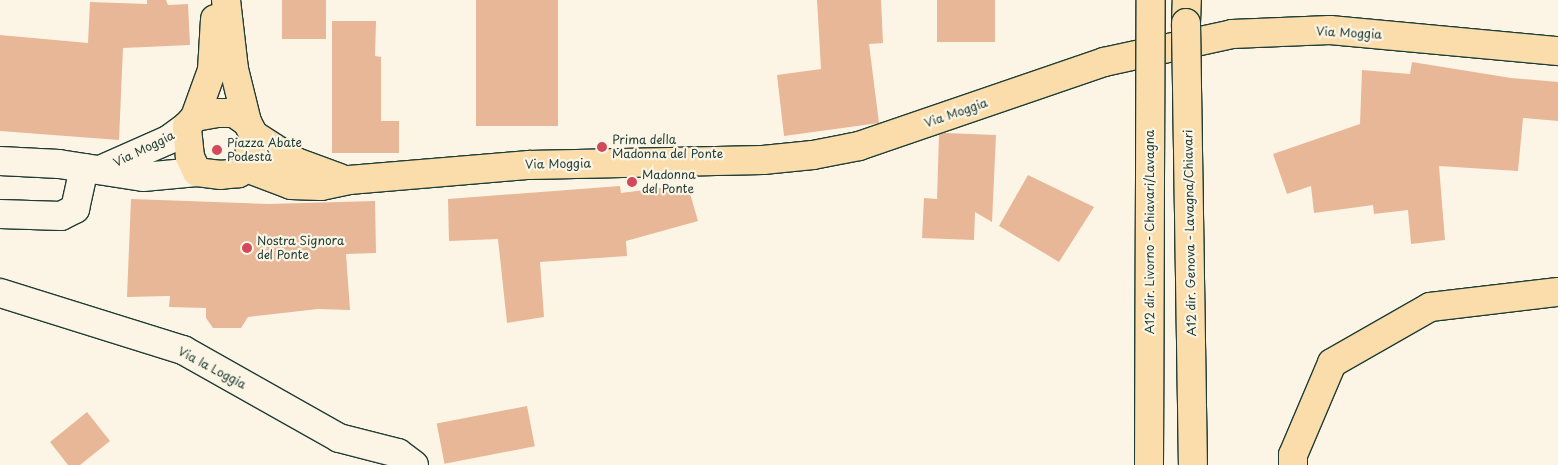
<!DOCTYPE html>
<html>
<head>
<meta charset="utf-8">
<style>
  body { margin:0 }
  #map { position:relative; width:1558px; height:465px; overflow:hidden; background:#fcf5e5; font-family:"Playpen Sans",sans-serif }
  div>[style] { position:absolute }
  [style*='--x'] { left:calc(var(--x)*1px); top:calc(var(--y)*1px); width:calc(var(--w)*1px); rotate:calc(var(--a)*1deg) }
  .building>* { inset:0; background:#e7b797; transform-origin:0 0 }
  .roads { filter:drop-shadow(1px 0 #1f3d34) drop-shadow(-1px 0 #1f3d34) drop-shadow(0 1px #1f3d34) drop-shadow(0 -1px #1f3d34) }
  .street>* { height:28px; margin:-14px; padding:0 14px; transform-origin:14px; border-radius:14px; background:#fcf5e5 }
  .secondary>* { height:28px; margin:-14px; padding:0 14px; transform-origin:14px; border-radius:14px; background:#fcf5e5 }
  .primary>* { height:28px; margin:-14px; padding:0 14px; transform-origin:14px; border-radius:14px; background:#fbddab }
  .highway>* { height:28px; margin:-14px; padding:0 14px; transform-origin:14px; border-radius:14px; background:#fbddab }
  .bridges { filter:drop-shadow(1px 0 #1f3d34) drop-shadow(-1px 0 #1f3d34) drop-shadow(0 1px #1f3d34) drop-shadow(0 -1px #1f3d34) }
  .highway-bridge>* { height:28px; margin:-14px; padding:0 14px; transform-origin:14px; border-radius:14px; background:#fbddab }
  .dots>* { width:14px; height:14px; translate:-50% -50%; box-sizing:border-box; border:2px solid #fcf5e5; border-radius:50% }
  span { translate:-50% -50%; white-space:nowrap; text-align:center; line-height:1.15; -webkit-text-stroke:4.5px #fcf5e5; paint-order:stroke }
  .street-label { font-size:12px; color:#1f3d34 }
  .poi-label { font-size:12px; color:#1f3d34 }
  .left { translate:0 -50%; text-align:left }
</style>
</head>
<body>
<div id="map">
  <div class="building">
    <i style="clip-path:polygon(147px 0,166px 0,168px 5px,188px 4px,190px 45px,123px 48px,119px 140px,0 131px,0 35px,88px 43px,90px 2px,147px 4px)"></i>
    <i style="left:282px;top:0;width:44px;height:39px"></i>
    <i style="left:476px;top:0;width:82px;height:126px"></i>
    <i style="clip-path:polygon(817px 0,881px 0,883px 43px,869px 44px,879px 123px,784px 136px,777px 75px,821px 69px)"></i>
    <i style="left:937px;top:0;width:58px;height:42px"></i>
    <i style="clip-path:polygon(332px 21px,376px 21px,375px 56px,381px 57px,381px 121px,399px 121px,399px 153px,332px 153px)"></i>
    <i style="clip-path:polygon(1412px 62px,1511px 78px,1558px 82px,1558px 121px,1523px 118px,1518px 171px,1439px 166px,1445px 240px,1411px 244px,1408px 210px,1374px 214px,1373px 205px,1314px 213px,1311px 186px,1287px 194px,1273px 154px,1360px 124px,1362px 70px,1410px 74px)"></i>
    <i style="clip-path:polygon(945px 133px,996px 135px,992px 222px,975px 212px,974px 240px,922px 238px,924px 198px,937px 199px,939px 135px)"></i>
    <i style="clip-path:polygon(1028px 175px,1094px 207px,1059px 262px,999px 226px)"></i>
    <i style="clip-path:polygon(620px 186px,621px 193px,676px 186px,675px 193px,689px 190px,698px 221px,626px 241px,627px 256px,540px 262px,544px 317px,507px 323px,498px 239px,449px 241px,448px 199px)"></i>
    <i style="clip-path:polygon(131px 199px,269px 204px,375px 201px,376px 253px,346px 254px,350px 310px,318px 309px,248px 317px,241px 328px,213px 328px,206px 318px,206px 308px,169px 307px,170px 296px,127px 297px)"></i>
    <i style="left:527px;top:406px;width:41px;height:92px;rotate:79deg"></i>
    <i style="clip-path:polygon(87px 412px,110px 441px,80px 465px,68px 465px,50px 442px)"></i>
  </div>
  <div class="roads">
    <div class="street">
      <i style="--x:0;--y:214;--w:61;--a:1.9"></i>
      <i style="--x:61;--y:216;--w:16;--a:-27"></i>
      <i style="--x:75;--y:209;--w:42;--a:-77.6"></i>
      <i style="--x:0;--y:293;--w:192;--a:17.3"></i>
      <i style="--x:183;--y:350;--w:179;--a:29.4"></i>
      <i style="--x:339;--y:438;--w:61;--a:14.3"></i>
      <i style="--x:398;--y:453;--w:20;--a:37"></i>
    </div>
    <div class="secondary">
      <i style="--x:0;--y:161;--w:59;--a:2.9"></i>
      <i style="--x:59;--y:164;--w:85;--a:8.8"></i>
      <i style="--x:143;--y:177;--w:54;--a:-5.3"></i>
      <i style="--x:100;--y:170;--w:74;--a:-23.8"></i>
      <i style="--x:168;--y:140;--w:24;--a:-36"></i>
    </div>
    <div class="primary">
      <i style="--x:226;--y:0;--w:69;--a:83.4"></i>
      <i style="--x:234;--y:69;--w:55;--a:76.2"></i>
      <i style="--x:218;--y:113;--w:16;--a:0"></i>
      <i style="--x:234;--y:113;--w:16;--a:35"></i>
      <i style="--x:247;--y:122;--w:15;--a:62"></i>
      <i style="--x:254;--y:135;--w:34;--a:104"></i>
      <i style="--x:246;--y:168;--w:9;--a:144"></i>
      <i style="--x:239;--y:173;--w:18;--a:174"></i>
      <i style="--x:221;--y:175;--w:24;--a:-173"></i>
      <i style="--x:197;--y:172;--w:17;--a:-115"></i>
      <i style="--x:190;--y:157;--w:31;--a:-96"></i>
      <i style="--x:187;--y:126;--w:12;--a:-48"></i>
      <i style="--x:195;--y:117;--w:23;--a:-10"></i>
      <i style="--x:195;--y:117;--w:50;--a:-70.1"></i>
      <i style="--x:212;--y:70;--w:51;--a:-86.6"></i>
      <i style="--x:254;--y:135;--w:50;--a:32.7"></i>
      <i style="--x:296;--y:162;--w:47;--a:20"></i>
      <i style="--x:246;--y:168;--w:48;--a:20.7"></i>
      <i style="--x:291;--y:185;--w:30;--a:2"></i>
      <i style="--x:321;--y:186;--w:29;--a:-12"></i>
      <i style="--x:349;--y:180;--w:181;--a:-4.8"></i>
      <i style="--x:529;--y:165;--w:234;--a:-1.2"></i>
      <i style="--x:763;--y:160;--w:50;--a:-5.7"></i>
      <i style="--x:813;--y:155;--w:47;--a:-11.1"></i>
      <i style="--x:859;--y:146;--w:259;--a:-18.9"></i>
      <i style="--x:1104;--y:62;--w:131;--a:-12.3"></i>
      <i style="--x:1232;--y:34;--w:98;--a:-2.3"></i>
      <i style="--x:1330;--y:30;--w:229;--a:5.3"></i>
    </div>
    <div class="highway">
      <i style="--x:1186;--y:23;--w:23;--a:-88"></i>
      <i style="--x:1293;--y:465;--w:10;--a:-90"></i>
      <i style="--x:1293;--y:455;--w:100;--a:-67"></i>
      <i style="--x:1332;--y:363;--w:113;--a:-29.7"></i>
      <i style="--x:1430;--y:307;--w:129;--a:-6.7"></i>
    </div>
  </div>
  <div class="bridges">
    <div class="highway-bridge">
      <i style="--x:1186;--y:23;--w:442;--a:89.1"></i>
      <i style="--x:1149;--y:465;--w:465;--a:-89.8"></i>
    </div>
  </div>
  <div class="dots">
    <i style="left:602px;top:147px;background:#d1495b"></i>
    <i style="left:217px;top:150px;background:#d1495b"></i>
    <i style="left:632px;top:182px;background:#d1495b"></i>
    <i style="left:247px;top:248px;background:#d1495b"></i>
  </div>
  <div class="street-label">
    <span style="left:1349px;top:33px;rotate:3deg">Via Moggia</span>
    <span style="left:956px;top:113px;rotate:-19deg">Via Moggia</span>
    <span style="left:144px;top:149px;rotate:-26deg">Via Moggia</span>
    <span style="left:558px;top:164px;rotate:-1deg">Via Moggia</span>
    <span style="left:1150px;top:232px;rotate:-90deg">A12 dir. Livorno - Chiavari/Lavagna</span>
    <span style="left:1190px;top:233px;rotate:-91deg">A12 dir. Genova - Lavagna/Chiavari</span>
    <span style="left:212px;top:368px;rotate:28deg">Via la Loggia</span>
  </div>
  <div class="poi-label">
    <span class="left" style="left:612px;top:147px">Prima della<br>Madonna del Ponte</span>
    <span class="left" style="left:227px;top:150px">Piazza Abate<br>Podestà</span>
    <span class="left" style="left:642px;top:182px">Madonna<br>del Ponte</span>
    <span class="left" style="left:257px;top:248px">Nostra Signora<br>del Ponte</span>
  </div>
</div>
</body>
</html>
